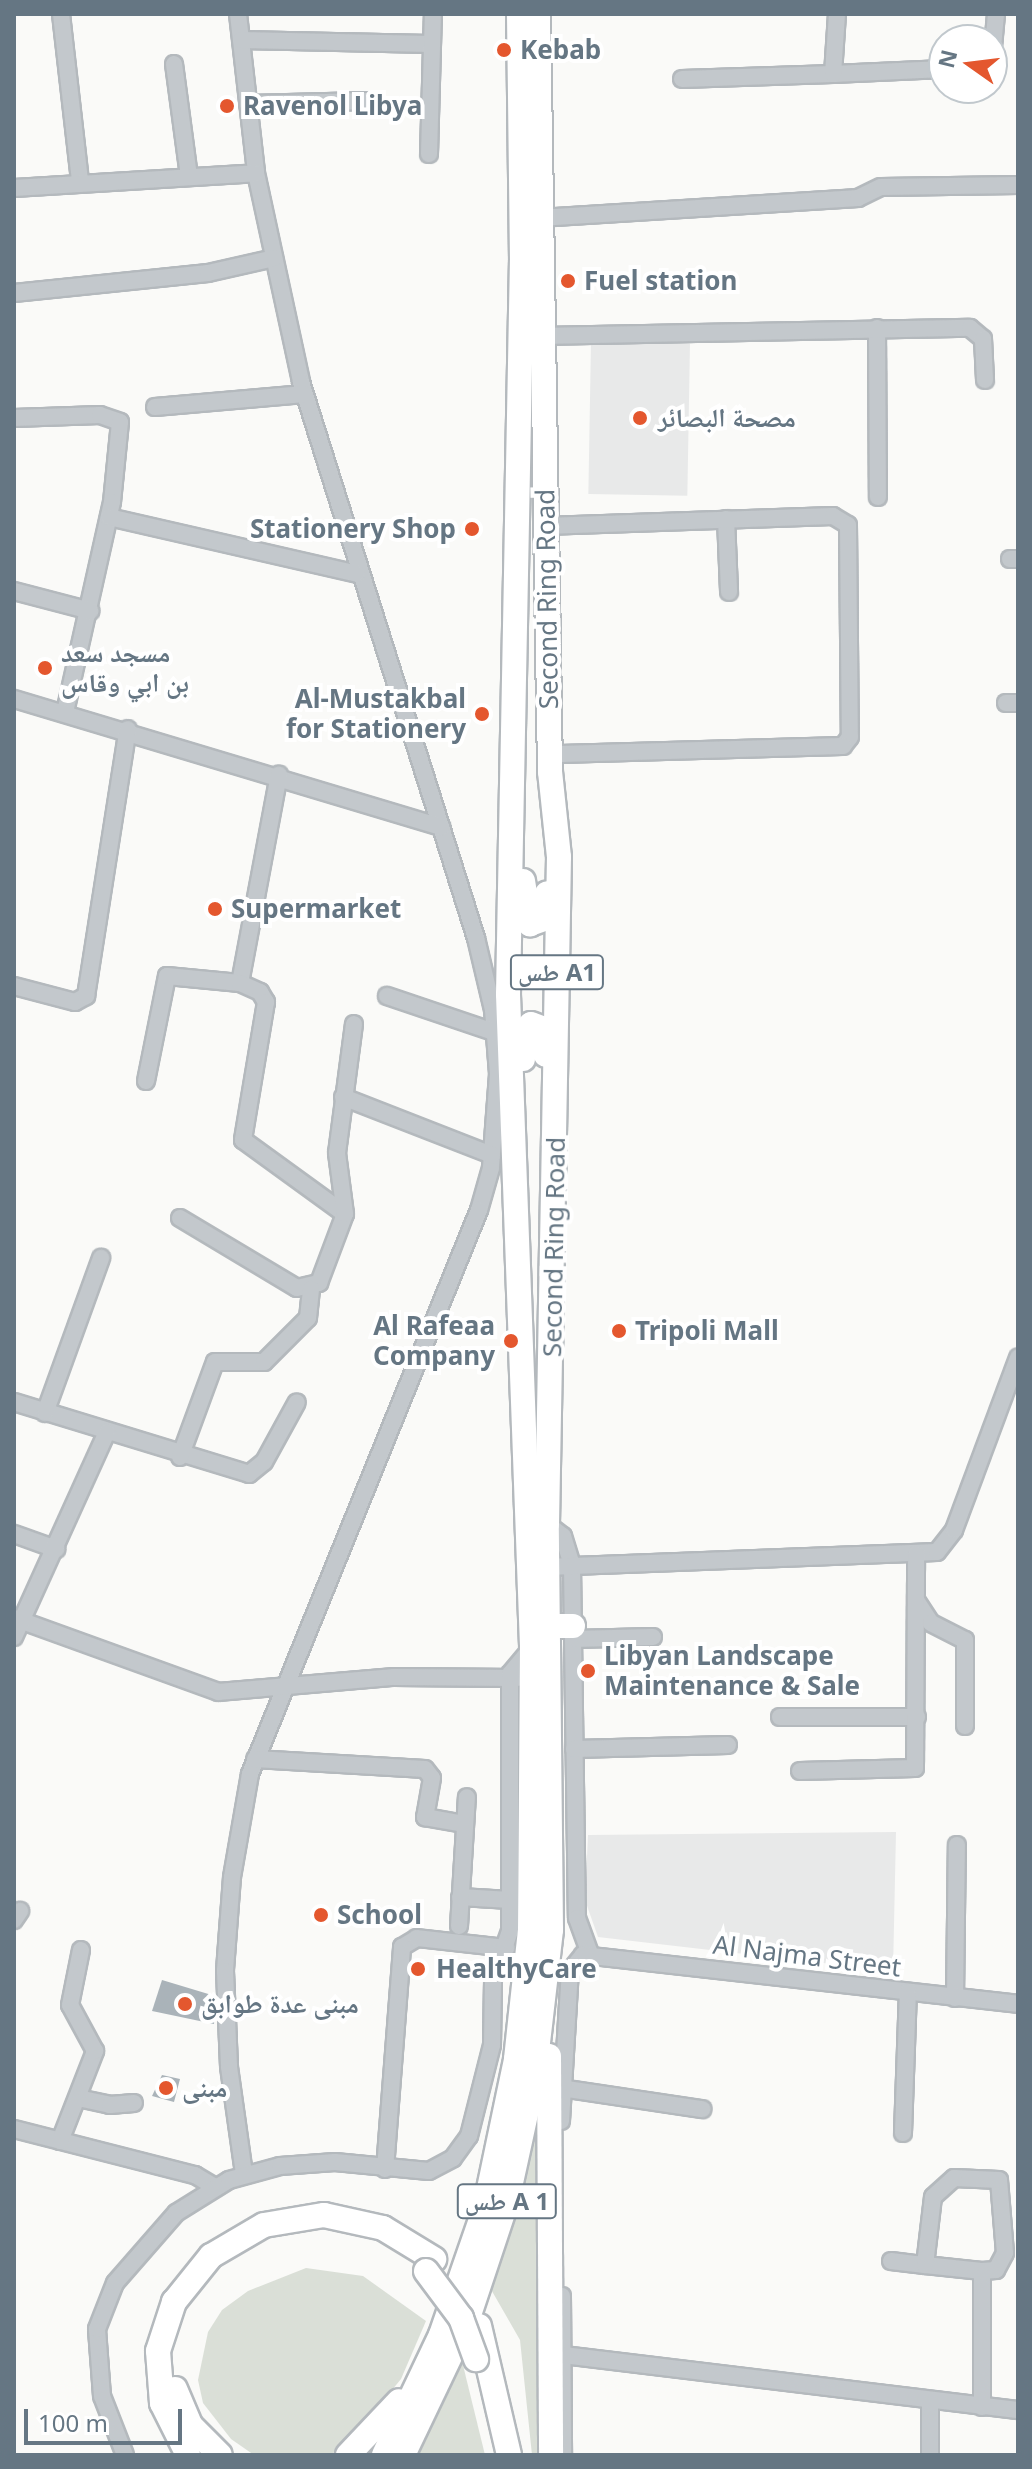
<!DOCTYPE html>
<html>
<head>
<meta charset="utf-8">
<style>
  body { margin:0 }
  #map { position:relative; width:1032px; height:2469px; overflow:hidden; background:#fafaf8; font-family:"Noto Sans","Noto Naskh Arabic",sans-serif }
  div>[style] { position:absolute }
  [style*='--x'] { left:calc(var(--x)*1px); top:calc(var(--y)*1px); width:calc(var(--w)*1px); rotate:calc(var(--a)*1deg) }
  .built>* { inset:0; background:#e8e9e9; transform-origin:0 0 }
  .green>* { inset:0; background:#dadfd7 }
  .building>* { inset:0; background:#aab3b9 }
  .roads { filter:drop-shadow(2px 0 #b4b9bd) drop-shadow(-2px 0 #b4b9bd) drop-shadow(0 2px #b4b9bd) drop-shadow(0 -2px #b4b9bd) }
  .minor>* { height:16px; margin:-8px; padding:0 8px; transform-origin:8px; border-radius:8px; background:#c3c8cc }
  .highway>* { height:24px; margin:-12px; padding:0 12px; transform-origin:12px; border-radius:12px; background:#fff }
  .bridges { filter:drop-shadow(2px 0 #b4b9bd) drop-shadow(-2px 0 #b4b9bd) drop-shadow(0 2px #b4b9bd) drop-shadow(0 -2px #b4b9bd) }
  .highway-bridge>* { height:24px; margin:-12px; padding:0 12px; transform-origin:12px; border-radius:12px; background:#fff }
  .dots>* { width:22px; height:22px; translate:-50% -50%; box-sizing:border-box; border:4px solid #fff; border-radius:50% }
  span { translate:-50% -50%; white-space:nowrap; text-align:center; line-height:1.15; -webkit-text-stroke:8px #fff; paint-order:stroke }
  .shield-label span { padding:2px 6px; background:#fff; border:2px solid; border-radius:6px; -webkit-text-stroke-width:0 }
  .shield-label { font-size:24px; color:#657683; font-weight:700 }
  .poi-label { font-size:26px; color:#657683; font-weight:700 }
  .left { translate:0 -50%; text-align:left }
  .right { translate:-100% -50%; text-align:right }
  .street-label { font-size:26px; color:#657683 }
  .frame { position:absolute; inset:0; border:16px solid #657683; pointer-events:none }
  .north { position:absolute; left:928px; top:24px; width:80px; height:80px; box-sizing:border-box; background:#fff; border:2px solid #c1c8cd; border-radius:50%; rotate:284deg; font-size:22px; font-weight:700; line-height:32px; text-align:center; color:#657683 }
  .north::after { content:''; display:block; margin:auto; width:28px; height:36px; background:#e4572e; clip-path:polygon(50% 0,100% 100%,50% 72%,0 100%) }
  .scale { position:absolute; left:24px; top:2409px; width:158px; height:36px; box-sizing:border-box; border:4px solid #657683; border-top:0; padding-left:10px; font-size:24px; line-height:28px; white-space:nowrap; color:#657683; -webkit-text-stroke:6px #fff; paint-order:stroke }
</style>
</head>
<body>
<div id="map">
  <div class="built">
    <i style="left:591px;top:342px;width:99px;height:152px;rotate:1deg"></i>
    <i style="clip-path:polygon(896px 1832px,893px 1971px,598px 1937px,585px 1900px,588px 1835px)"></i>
  </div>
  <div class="green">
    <i style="clip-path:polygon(540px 2095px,544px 2455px,532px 2455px,520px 2340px,489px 2286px)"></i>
    <i style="clip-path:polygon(306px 2268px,363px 2276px,426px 2321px,401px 2379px,347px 2445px,330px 2455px,254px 2455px,231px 2439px,203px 2403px,198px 2380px,208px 2332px,222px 2310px,248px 2291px)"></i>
    <i style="clip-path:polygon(461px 2357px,485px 2455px,414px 2455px)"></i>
  </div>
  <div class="building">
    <i style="clip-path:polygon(162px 1980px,215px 1996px,214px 2024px,152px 2011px)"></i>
    <i style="clip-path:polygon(162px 2075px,180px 2079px,174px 2102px,152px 2096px)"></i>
  </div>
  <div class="roads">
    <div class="minor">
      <i style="--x:61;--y:14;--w:169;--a:83.5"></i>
      <i style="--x:238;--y:14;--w:160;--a:83.5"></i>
      <i style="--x:256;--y:173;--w:214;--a:77.8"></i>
      <i style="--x:301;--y:382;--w:583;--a:72.53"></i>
      <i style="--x:476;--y:938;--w:74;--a:76.7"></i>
      <i style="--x:493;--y:1010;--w:64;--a:85.5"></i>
      <i style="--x:498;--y:1074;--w:94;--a:94.3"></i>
      <i style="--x:491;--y:1168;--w:44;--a:105.9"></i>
      <i style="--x:479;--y:1210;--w:609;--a:112.1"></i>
      <i style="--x:250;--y:1774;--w:105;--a:99.9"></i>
      <i style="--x:232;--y:1877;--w:94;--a:94.3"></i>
      <i style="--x:225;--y:1971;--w:96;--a:87.6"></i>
      <i style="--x:229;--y:2067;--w:108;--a:82"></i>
      <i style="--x:241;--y:40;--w:190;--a:1.2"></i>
      <i style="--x:992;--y:58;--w:44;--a:-84.8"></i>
      <i style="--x:174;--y:64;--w:114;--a:82.4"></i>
      <i style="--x:833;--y:74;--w:111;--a:-2.6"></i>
      <i style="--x:682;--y:79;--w:151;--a:-1.9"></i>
      <i style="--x:833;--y:74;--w:60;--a:-86.2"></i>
      <i style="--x:248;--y:104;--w:117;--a:-1.5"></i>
      <i style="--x:429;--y:154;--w:140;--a:-88.4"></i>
      <i style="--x:14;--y:188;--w:242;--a:-3.5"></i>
      <i style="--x:539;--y:218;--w:320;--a:-3.6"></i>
      <i style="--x:858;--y:198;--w:25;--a:-26"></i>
      <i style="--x:881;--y:187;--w:137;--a:-0.8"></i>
      <i style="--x:14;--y:293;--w:195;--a:-5.9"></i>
      <i style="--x:208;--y:273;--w:68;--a:-12.8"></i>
      <i style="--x:877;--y:328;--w:169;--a:89.7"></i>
      <i style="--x:540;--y:336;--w:430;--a:-1.1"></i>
      <i style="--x:970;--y:328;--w:17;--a:40"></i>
      <i style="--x:983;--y:339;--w:41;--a:87.2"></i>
      <i style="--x:155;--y:407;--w:150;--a:-5"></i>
      <i style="--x:14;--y:418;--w:86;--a:-2"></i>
      <i style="--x:100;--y:415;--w:21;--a:19"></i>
      <i style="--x:120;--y:422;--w:80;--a:95.7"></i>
      <i style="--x:112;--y:502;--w:215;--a:102.6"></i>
      <i style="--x:109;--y:517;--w:254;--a:12.9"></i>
      <i style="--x:726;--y:519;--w:73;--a:87.6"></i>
      <i style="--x:545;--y:526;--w:288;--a:-2"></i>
      <i style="--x:833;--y:516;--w:17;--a:31"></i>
      <i style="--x:848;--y:525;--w:212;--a:89.5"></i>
      <i style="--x:850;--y:737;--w:11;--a:128"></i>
      <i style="--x:843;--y:746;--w:293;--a:178.4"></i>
      <i style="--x:1010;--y:559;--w:8;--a:0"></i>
      <i style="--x:14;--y:591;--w:79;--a:14.7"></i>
      <i style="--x:14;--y:699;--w:446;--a:16.7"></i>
      <i style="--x:1006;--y:703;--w:12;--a:0"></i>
      <i style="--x:240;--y:983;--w:212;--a:-79.4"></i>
      <i style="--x:14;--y:986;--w:63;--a:14.7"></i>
      <i style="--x:75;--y:1002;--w:13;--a:-29"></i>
      <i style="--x:86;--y:996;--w:270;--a:-81.1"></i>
      <i style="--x:387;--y:996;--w:116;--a:18.6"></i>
      <i style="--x:146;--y:1081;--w:107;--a:-78.7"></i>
      <i style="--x:167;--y:976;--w:73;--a:5.5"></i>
      <i style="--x:240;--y:983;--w:22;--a:24"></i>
      <i style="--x:260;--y:992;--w:12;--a:59"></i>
      <i style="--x:266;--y:1002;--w:140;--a:99.5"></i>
      <i style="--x:243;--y:1140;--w:126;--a:36"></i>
      <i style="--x:343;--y:1097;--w:160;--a:21.3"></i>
      <i style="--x:180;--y:1218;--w:136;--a:30.9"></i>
      <i style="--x:297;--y:1288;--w:23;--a:-13"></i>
      <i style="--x:319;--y:1283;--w:74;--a:-69.4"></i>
      <i style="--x:345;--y:1214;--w:62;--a:-97.5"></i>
      <i style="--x:337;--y:1153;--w:130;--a:-82.5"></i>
      <i style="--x:14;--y:1402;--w:246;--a:17"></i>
      <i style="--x:249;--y:1474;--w:19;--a:-39"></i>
      <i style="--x:264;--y:1462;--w:68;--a:-61.2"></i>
      <i style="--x:45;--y:1413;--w:165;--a:-70.1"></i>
      <i style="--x:180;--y:1457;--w:101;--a:-69.8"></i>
      <i style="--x:215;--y:1362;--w:49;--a:0"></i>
      <i style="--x:264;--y:1362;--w:62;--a:-45"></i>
      <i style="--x:308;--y:1318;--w:29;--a:-84"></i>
      <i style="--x:547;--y:1524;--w:20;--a:37"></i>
      <i style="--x:563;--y:1536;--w:31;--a:73"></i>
      <i style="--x:572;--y:1566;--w:352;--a:89.2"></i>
      <i style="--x:577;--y:1918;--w:38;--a:70"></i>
      <i style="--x:14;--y:1534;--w:45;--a:19.7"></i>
      <i style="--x:547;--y:1567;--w:390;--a:-2.2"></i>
      <i style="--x:937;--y:1552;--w:28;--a:-52"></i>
      <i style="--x:954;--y:1530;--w:184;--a:-69.6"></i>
      <i style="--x:916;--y:1600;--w:27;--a:57"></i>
      <i style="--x:931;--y:1623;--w:38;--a:27"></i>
      <i style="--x:965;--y:1640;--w:86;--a:90"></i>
      <i style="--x:14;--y:1618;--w:217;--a:19.9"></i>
      <i style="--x:218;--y:1692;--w:177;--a:-4.9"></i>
      <i style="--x:394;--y:1677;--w:123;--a:0.5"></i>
      <i style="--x:14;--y:1637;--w:225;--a:-65.6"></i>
      <i style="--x:573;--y:1639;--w:80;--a:-1.4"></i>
      <i style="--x:780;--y:1717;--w:137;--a:0"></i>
      <i style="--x:574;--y:1749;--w:154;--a:-1.5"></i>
      <i style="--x:255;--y:1759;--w:170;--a:3.4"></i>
      <i style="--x:425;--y:1769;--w:11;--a:52"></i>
      <i style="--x:432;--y:1778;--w:40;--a:100"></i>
      <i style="--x:425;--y:1817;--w:39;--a:10"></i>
      <i style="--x:800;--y:1771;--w:115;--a:-1.5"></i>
      <i style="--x:915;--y:1768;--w:214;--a:-89.7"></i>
      <i style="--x:460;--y:1897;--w:50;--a:3.4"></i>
      <i style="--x:14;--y:1920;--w:11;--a:-56"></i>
      <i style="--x:459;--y:1926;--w:129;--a:-86.5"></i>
      <i style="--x:955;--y:1998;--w:153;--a:-89.3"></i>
      <i style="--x:561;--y:2088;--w:143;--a:8.5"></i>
      <i style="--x:78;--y:2098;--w:33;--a:12"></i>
      <i style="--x:110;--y:2105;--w:24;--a:-5"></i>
      <i style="--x:561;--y:2121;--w:150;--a:-86.6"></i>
      <i style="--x:570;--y:1971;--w:21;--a:-51"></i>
      <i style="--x:583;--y:1955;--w:438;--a:6.4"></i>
      <i style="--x:14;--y:2129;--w:187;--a:14.3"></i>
      <i style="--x:195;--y:2175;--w:23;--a:31"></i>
      <i style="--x:903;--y:2133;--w:141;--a:-88"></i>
      <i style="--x:60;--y:2141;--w:97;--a:-68.7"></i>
      <i style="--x:95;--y:2051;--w:52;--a:-118.5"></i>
      <i style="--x:70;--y:2005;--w:56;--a:-78.7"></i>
      <i style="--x:385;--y:2169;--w:223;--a:-85.6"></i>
      <i style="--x:402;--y:1947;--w:17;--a:-31"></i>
      <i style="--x:417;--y:1938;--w:90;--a:6.4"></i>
      <i style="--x:891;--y:2261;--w:34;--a:7"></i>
      <i style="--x:925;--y:2265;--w:57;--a:6"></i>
      <i style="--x:982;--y:2271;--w:14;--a:-4"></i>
      <i style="--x:996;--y:2270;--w:19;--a:-62"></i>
      <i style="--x:1005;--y:2253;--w:73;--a:-94.7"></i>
      <i style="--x:999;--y:2180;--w:45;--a:-177.5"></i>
      <i style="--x:954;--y:2178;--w:28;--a:138"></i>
      <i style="--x:933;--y:2197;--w:68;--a:96.7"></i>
      <i style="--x:562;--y:2296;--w:159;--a:89.6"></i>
      <i style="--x:563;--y:2355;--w:458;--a:6.9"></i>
      <i style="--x:930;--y:2401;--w:54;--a:90"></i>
      <i style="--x:982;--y:2407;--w:136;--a:-90"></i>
      <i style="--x:125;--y:2455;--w:63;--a:-111.3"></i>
      <i style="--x:102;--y:2396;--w:67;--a:-94.3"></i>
      <i style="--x:97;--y:2329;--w:49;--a:-68.6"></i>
      <i style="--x:115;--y:2283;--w:93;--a:-48.9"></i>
      <i style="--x:176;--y:2213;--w:62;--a:-31.9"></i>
      <i style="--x:229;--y:2180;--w:53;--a:-15.4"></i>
      <i style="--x:280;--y:2166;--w:55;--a:-4.2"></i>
      <i style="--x:335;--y:2162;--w:94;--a:5.5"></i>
      <i style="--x:429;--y:2171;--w:27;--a:-28"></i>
      <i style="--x:453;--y:2158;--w:27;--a:-54"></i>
      <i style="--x:469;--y:2136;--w:94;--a:-75.8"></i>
      <i style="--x:492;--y:2045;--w:66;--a:-89.1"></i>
      <i style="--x:493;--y:1979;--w:51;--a:-70.5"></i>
      <i style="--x:510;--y:1931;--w:257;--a:-90"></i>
      <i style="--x:510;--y:1674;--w:31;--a:-50"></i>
    </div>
    <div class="highway">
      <i style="--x:523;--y:881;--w:44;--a:80.8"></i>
      <i style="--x:530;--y:924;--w:15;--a:-20"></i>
      <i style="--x:544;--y:919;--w:26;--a:-83"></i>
      <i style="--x:523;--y:1059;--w:27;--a:-90"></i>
      <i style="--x:523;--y:1032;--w:11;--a:-45"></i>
      <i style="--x:531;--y:1024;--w:14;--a:21"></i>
      <i style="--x:544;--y:1029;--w:26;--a:86"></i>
      <i style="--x:548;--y:1626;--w:25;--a:0"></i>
      <i style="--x:549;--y:2056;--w:399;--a:89.7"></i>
      <i style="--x:479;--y:2326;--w:132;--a:76.9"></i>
      <i style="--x:175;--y:2389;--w:39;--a:67"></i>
      <i style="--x:190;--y:2425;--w:42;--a:45"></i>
      <i style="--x:188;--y:2455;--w:58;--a:-116.6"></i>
      <i style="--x:162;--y:2403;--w:52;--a:-94.4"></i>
      <i style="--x:158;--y:2351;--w:52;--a:-71.9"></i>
      <i style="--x:174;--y:2302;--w:59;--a:-51.2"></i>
      <i style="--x:211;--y:2256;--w:61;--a:-30.3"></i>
      <i style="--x:264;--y:2225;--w:61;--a:-9.5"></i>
      <i style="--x:324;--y:2215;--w:60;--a:12.4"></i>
      <i style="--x:383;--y:2228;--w:60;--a:31.3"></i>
      <i style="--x:348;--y:2455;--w:74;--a:-46.6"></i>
      <i style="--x:384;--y:2455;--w:133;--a:-64.6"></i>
      <i style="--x:441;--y:2335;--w:134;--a:-70.9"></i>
      <i style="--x:485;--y:2208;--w:152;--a:-78.2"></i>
      <i style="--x:516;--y:2059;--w:129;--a:-83.8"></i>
      <i style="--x:530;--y:1931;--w:285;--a:-89.6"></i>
      <i style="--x:532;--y:1646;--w:652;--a:-92.11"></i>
      <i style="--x:508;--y:994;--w:734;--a:-88.91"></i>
      <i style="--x:522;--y:260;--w:246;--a:-90.7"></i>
      <i style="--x:403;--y:2455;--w:148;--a:-64.5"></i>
      <i style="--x:467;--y:2321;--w:126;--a:-71.6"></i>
      <i style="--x:507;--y:2201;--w:127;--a:-77.7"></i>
      <i style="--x:534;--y:2077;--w:148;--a:-83.4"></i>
      <i style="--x:551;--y:1930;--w:406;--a:-90.6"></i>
      <i style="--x:547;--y:1524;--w:667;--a:-88.97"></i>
      <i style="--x:559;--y:857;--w:85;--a:-96"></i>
      <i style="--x:550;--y:772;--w:758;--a:-90.91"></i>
    </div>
  </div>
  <div class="bridges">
    <div class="highway-bridge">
      <i style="--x:426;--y:2271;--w:59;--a:53.3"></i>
      <i style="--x:461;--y:2318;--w:44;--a:69.9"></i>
    </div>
  </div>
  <div class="dots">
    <i style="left:504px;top:50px;background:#e4572e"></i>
    <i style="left:227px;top:106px;background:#e4572e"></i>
    <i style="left:568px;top:281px;background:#e4572e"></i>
    <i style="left:640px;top:418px;background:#e4572e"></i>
    <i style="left:472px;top:529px;background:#e4572e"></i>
    <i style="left:45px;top:668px;background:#e4572e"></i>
    <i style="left:482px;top:714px;background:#e4572e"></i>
    <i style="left:215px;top:909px;background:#e4572e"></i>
    <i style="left:619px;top:1331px;background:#e4572e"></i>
    <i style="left:511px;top:1341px;background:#e4572e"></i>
    <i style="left:588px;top:1671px;background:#e4572e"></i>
    <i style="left:321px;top:1915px;background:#e4572e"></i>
    <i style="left:418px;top:1969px;background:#e4572e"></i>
    <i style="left:185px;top:2004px;background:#e4572e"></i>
    <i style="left:166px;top:2088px;background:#e4572e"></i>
  </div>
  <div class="shield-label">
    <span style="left:557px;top:972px">طس A1</span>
    <span style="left:507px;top:2201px">طس A 1</span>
  </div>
  <div class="poi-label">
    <span class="left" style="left:520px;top:50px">Kebab</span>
    <span class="left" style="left:243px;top:106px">Ravenol Libya</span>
    <span class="left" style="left:584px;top:281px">Fuel station</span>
    <span class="left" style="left:658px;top:418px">مصحة البصائر</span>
    <span class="right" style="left:456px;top:529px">Stationery Shop</span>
    <span class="left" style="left:61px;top:668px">مسجد سعد<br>بن ابي وقاس</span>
    <span class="right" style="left:466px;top:714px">Al-Mustakbal<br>for Stationery</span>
    <span class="left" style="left:231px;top:909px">Supermarket</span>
    <span class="right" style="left:495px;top:1341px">Al Rafeaa<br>Company</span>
    <span class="left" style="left:635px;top:1331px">Tripoli Mall</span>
    <span class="left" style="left:604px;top:1671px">Libyan Landscape<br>Maintenance &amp; Sale</span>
    <span class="left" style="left:337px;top:1915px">School</span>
    <span class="left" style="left:436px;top:1969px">HealthyCare</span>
    <span class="left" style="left:201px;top:2004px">مبنى عدة طوابق</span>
    <span class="left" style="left:182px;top:2088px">مبنى</span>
  </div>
  <div class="street-label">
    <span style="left:547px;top:599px;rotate:-91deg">Second Ring Road</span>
    <span style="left:554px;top:1247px;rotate:-89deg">Second Ring Road</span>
    <span style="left:807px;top:1956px;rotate:7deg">Al Najma Street</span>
  </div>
  <div class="frame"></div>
  <div class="north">N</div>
  <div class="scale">100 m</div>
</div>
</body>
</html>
